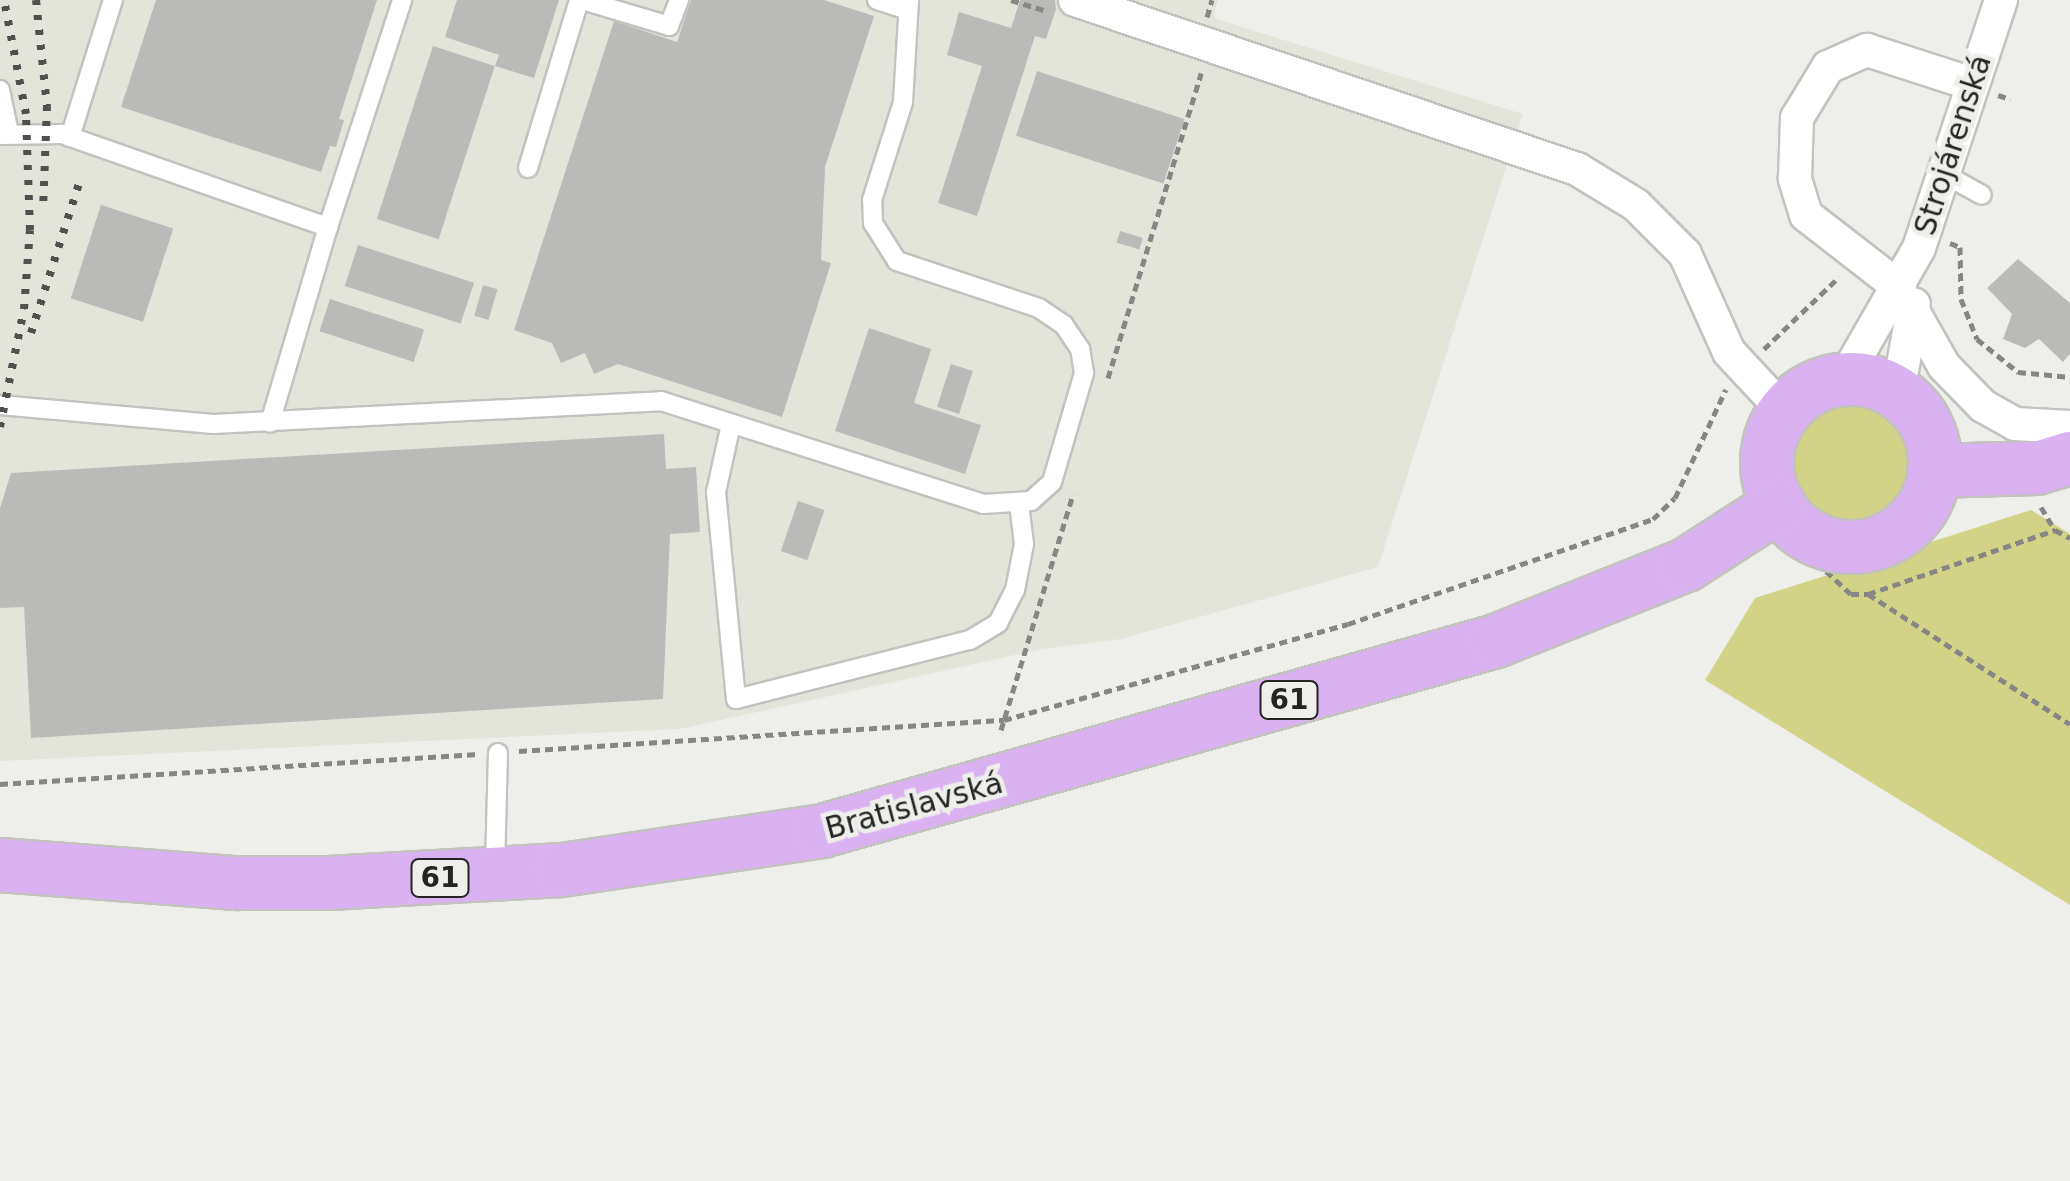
<!DOCTYPE html>
<html>
<head>
<meta charset="utf-8">
<style>
  body { margin:0 }
  #map { position:relative; width:2070px; height:1181px; overflow:hidden; background:#eeeeeb; font-family:"DejaVu Sans",sans-serif }
  div>[style] { position:absolute }
  [style*='--x'] { left:calc(var(--x)*1px); top:calc(var(--y)*1px); width:calc(var(--w)*1px); rotate:calc(var(--a)*1deg) }
  .built>* { inset:0; background:#e4e5da }
  .green>* { inset:0; background:#d3d387 }
  .round { border-radius:50% }
  .building>* { inset:0; background:#babab8; transform-origin:0 0 }
  .path>* { height:5px; margin-top:-2.5px; transform-origin:0; background:repeating-linear-gradient(90deg,#868684 0 8px,transparent 0 13px) }
  .roads { filter:drop-shadow(2px 0 #c2c2bf) drop-shadow(-2px 0 #c2c2bf) drop-shadow(0 2px #c2c2bf) drop-shadow(0 -2px #c2c2bf) }
  .service>* { height:18px; margin:-9px; padding:0 9px; transform-origin:9px; border-radius:9px; background:#fff }
  .minor>* { height:32px; margin:-16px; padding:0 16px; transform-origin:16px; border-radius:16px; background:#fff }
  .primary>* { height:52px; margin:-26px; padding:0 26px; transform-origin:26px; border-radius:26px; background:#dbb2f1 }
  .primary>.ring { margin:-26px; padding:0; box-sizing:content-box; background:none; border:52px solid #dbb2f1; border-radius:50% }
  .rail>* { height:8px; margin-top:-4px; transform-origin:0; background:repeating-linear-gradient(90deg,#50504f 0 5px,transparent 0 15px) }
  span { translate:-50% -50%; white-space:nowrap; text-align:center; line-height:1.15; -webkit-text-stroke:9px #eeeeeb; paint-order:stroke }
  .shield-label span { padding:2px 8px; background:#eeeeeb; border:2px solid; border-radius:8px; -webkit-text-stroke-width:0 }
  .shield-label { font-size:28px; color:#242423; font-weight:700 }
  .street-label { font-size:30px; color:#242423 }
</style>
</head>
<body>
<div id="map">
  <div class="built">
    <i style="clip-path:polygon(0 0,1218px 0,1213px 18px,1523px 114px,1378px 567px,1121px 639px,1042px 649px,680px 729px,0 761px)"></i>
  </div>
  <div class="green">
    <i class="round" style="left:1792px;top:403px;width:116px;height:116px"></i>
    <i style="clip-path:polygon(2031px 510px,2070px 534px,2070px 905px,1705px 680px,1755px 598px)"></i>
  </div>
  <div class="building">
    <i style="clip-path:polygon(156px 0,377px 0,339px 119px,344px 120px,336px 147px,330px 146px,321px 172px,121px 107px)"></i>
    <i style="clip-path:polygon(457px 0,559px 0,534px 78px,495px 66px,499px 55px,445px 37px)"></i>
    <i style="clip-path:polygon(691px 0,824px 0,874px 16px,825px 167px,821px 260px,831px 263px,782px 417px,618px 364px,594px 374px,585px 353px,561px 363px,552px 343px,514px 330px,614px 21px,677px 42px)"></i>
    <i style="clip-path:polygon(1020px 0,1055px 0,1056px 9px,1046px 39px,1035px 36px,977px 216px,938px 203px,982px 66px,947px 55px,959px 12px,1011px 28px)"></i>
    <i style="left:433px;top:46px;width:65px;height:182px;rotate:18deg"></i>
    <i style="left:1037px;top:71px;width:155px;height:68px;rotate:18deg"></i>
    <i style="left:101px;top:205px;width:76px;height:98px;rotate:18deg"></i>
    <i style="left:1120px;top:231px;width:24px;height:12px;rotate:17deg"></i>
    <i style="left:358px;top:245px;width:122px;height:43px;rotate:18deg"></i>
    <i style="clip-path:polygon(2018px 259px,2070px 303px,2070px 354px,2063px 362px,2039px 339px,2025px 348px,2003px 339px,2012px 314px,1987px 288px)"></i>
    <i style="left:483px;top:285px;width:15px;height:32px;rotate:16deg"></i>
    <i style="left:330px;top:299px;width:99px;height:34px;rotate:18deg"></i>
    <i style="clip-path:polygon(869px 328px,931px 349px,914px 403px,981px 425px,965px 474px,835px 431px)"></i>
    <i style="left:951px;top:364px;width:23px;height:45px;rotate:18deg"></i>
    <i style="clip-path:polygon(664px 434px,666px 469px,696px 467px,700px 532px,670px 534px,663px 699px,31px 738px,24px 607px,0 608px,0 508px,11px 473px)"></i>
    <i style="left:798px;top:501px;width:28px;height:53px;rotate:19deg"></i>
  </div>
  <div class="path">
    <i style="--x:1011;--y:0;--w:38;--a:17"></i>
    <i style="--x:1207;--y:17;--w:18;--a:-74"></i>
    <i style="--x:1998;--y:95;--w:13;--a:18"></i>
    <i style="--x:1950;--y:243;--w:11;--a:22"></i>
    <i style="--x:1960;--y:247;--w:52;--a:88.9"></i>
    <i style="--x:1961;--y:299;--w:43;--a:68.2"></i>
    <i style="--x:1977;--y:339;--w:53;--a:38.8"></i>
    <i style="--x:2018;--y:372;--w:52;--a:5.5"></i>
    <i style="--x:1764;--y:349;--w:104;--a:-43.8"></i>
    <i style="--x:1108;--y:378;--w:319;--a:-73"></i>
    <i style="--x:2041;--y:507;--w:27;--a:59"></i>
    <i style="--x:1854;--y:547;--w:37;--a:139"></i>
    <i style="--x:1826;--y:571;--w:34;--a:43"></i>
    <i style="--x:1851;--y:594;--w:17;--a:0"></i>
    <i style="--x:1868;--y:594;--w:240;--a:32.8"></i>
    <i style="--x:1868;--y:594;--w:198;--a:-18.9"></i>
    <i style="--x:2055;--y:530;--w:17;--a:28"></i>
    <i style="--x:1001;--y:730;--w:247;--a:-73"></i>
    <i style="--x:519;--y:751;--w:486;--a:-3.7"></i>
    <i style="--x:1004;--y:720;--w:357;--a:-15.6"></i>
    <i style="--x:1348;--y:624;--w:323;--a:-19"></i>
    <i style="--x:1653;--y:519;--w:30;--a:-44"></i>
    <i style="--x:1675;--y:498;--w:120;--a:-64.9"></i>
    <i style="--x:0;--y:784;--w:479;--a:-3.6"></i>
  </div>
  <div class="roads">
    <div class="service">
      <i style="--x:582;--y:0;--w:91;--a:16.6"></i>
      <i style="--x:669;--y:26;--w:28;--a:-69"></i>
      <i style="--x:877;--y:0;--w:32;--a:18"></i>
      <i style="--x:0;--y:90;--w:44;--a:78.2"></i>
      <i style="--x:0;--y:135;--w:62;--a:-0.9"></i>
      <i style="--x:62;--y:134;--w:282;--a:19.3"></i>
      <i style="--x:328;--y:227;--w:204;--a:106.5"></i>
      <i style="--x:70;--y:137;--w:144;--a:-72.6"></i>
      <i style="--x:528;--y:168;--w:176;--a:-73.1"></i>
      <i style="--x:1944;--y:174;--w:43;--a:28.9"></i>
      <i style="--x:328;--y:227;--w:239;--a:-71.9"></i>
      <i style="--x:0;--y:405;--w:214;--a:5.1"></i>
      <i style="--x:213;--y:424;--w:449;--a:-2.9"></i>
      <i style="--x:661;--y:401;--w:338;--a:17.7"></i>
      <i style="--x:983;--y:504;--w:48;--a:-3.6"></i>
      <i style="--x:1031;--y:501;--w:28;--a:-42"></i>
      <i style="--x:1052;--y:482;--w:114;--a:-73.6"></i>
      <i style="--x:1084;--y:373;--w:24;--a:-99"></i>
      <i style="--x:1080;--y:349;--w:29;--a:-124"></i>
      <i style="--x:1064;--y:325;--w:30;--a:-146"></i>
      <i style="--x:1039;--y:308;--w:150;--a:-161.7"></i>
      <i style="--x:897;--y:261;--w:45;--a:-122.3"></i>
      <i style="--x:873;--y:223;--w:23;--a:-92"></i>
      <i style="--x:872;--y:200;--w:103;--a:-72.4"></i>
      <i style="--x:903;--y:102;--w:102;--a:-86.6"></i>
      <i style="--x:731;--y:424;--w:70;--a:102.4"></i>
      <i style="--x:716;--y:492;--w:208;--a:84.5"></i>
      <i style="--x:736;--y:699;--w:241;--a:-14.2"></i>
      <i style="--x:970;--y:640;--w:33;--a:-31"></i>
      <i style="--x:998;--y:623;--w:37;--a:-63"></i>
      <i style="--x:1015;--y:590;--w:47;--a:-78.9"></i>
      <i style="--x:1024;--y:544;--w:40;--a:-97.1"></i>
      <i style="--x:495;--y:867;--w:114;--a:-88.5"></i>
    </div>
    <div class="minor">
      <i style="--x:1075;--y:0;--w:530;--a:18.61"></i>
      <i style="--x:1577;--y:169;--w:69;--a:31.4"></i>
      <i style="--x:1636;--y:205;--w:69;--a:45"></i>
      <i style="--x:1685;--y:254;--w:107;--a:65.8"></i>
      <i style="--x:1729;--y:352;--w:81;--a:47"></i>
      <i style="--x:1900;--y:288;--w:119;--a:-142.2"></i>
      <i style="--x:1806;--y:215;--w:39;--a:-107"></i>
      <i style="--x:1795;--y:178;--w:60;--a:-88.1"></i>
      <i style="--x:1797;--y:118;--w:60;--a:-58.7"></i>
      <i style="--x:1828;--y:67;--w:43;--a:-23.6"></i>
      <i style="--x:1867;--y:50;--w:110;--a:17.9"></i>
      <i style="--x:1913;--y:311;--w:63;--a:60.6"></i>
      <i style="--x:1944;--y:366;--w:56;--a:45.7"></i>
      <i style="--x:1983;--y:406;--w:37;--a:29"></i>
      <i style="--x:2015;--y:424;--w:55;--a:3.1"></i>
      <i style="--x:1844;--y:379;--w:151;--a:-60.2"></i>
      <i style="--x:1919;--y:248;--w:261;--a:-71.7"></i>
      <i style="--x:1898;--y:393;--w:90;--a:-79.8"></i>
    </div>
    <div class="primary">
      <i class="ring" style="left:1767px;top:379px;width:116px;height:116px"></i>
      <i style="--x:1934;--y:471;--w:103;--a:-1.7"></i>
      <i style="--x:2037;--y:468;--w:34;--a:-17"></i>
      <i style="--x:0;--y:865;--w:237;--a:4.4"></i>
      <i style="--x:236;--y:883;--w:93;--a:0"></i>
      <i style="--x:329;--y:883;--w:233;--a:-3.2"></i>
      <i style="--x:562;--y:870;--w:263;--a:-8.5"></i>
      <i style="--x:822;--y:831;--w:700;--a:-15.74"></i>
      <i style="--x:1496;--y:641;--w:205;--a:-21.8"></i>
      <i style="--x:1686;--y:565;--w:111;--a:-32.8"></i>
    </div>
  </div>
  <div class="rail">
    <i style="--x:36;--y:0;--w:107;--a:84.1"></i>
    <i style="--x:47;--y:106;--w:103;--a:92.2"></i>
    <i style="--x:31;--y:333;--w:161;--a:-72.2"></i>
    <i style="--x:0;--y:427;--w:120;--a:-78.5"></i>
    <i style="--x:24;--y:309;--w:79;--a:-85.7"></i>
    <i style="--x:30;--y:230;--w:116;--a:-92"></i>
    <i style="--x:26;--y:114;--w:116;--a:-100.9"></i>
  </div>
  <div class="shield-label">
    <span style="left:1289px;top:700px">61</span>
    <span style="left:440px;top:878px">61</span>
  </div>
  <div class="street-label">
    <span style="left:1953px;top:145px;rotate:-72deg">Strojárenská</span>
    <span style="left:914px;top:806px;rotate:-15deg">Bratislavská</span>
  </div>
</div>
</body>
</html>
